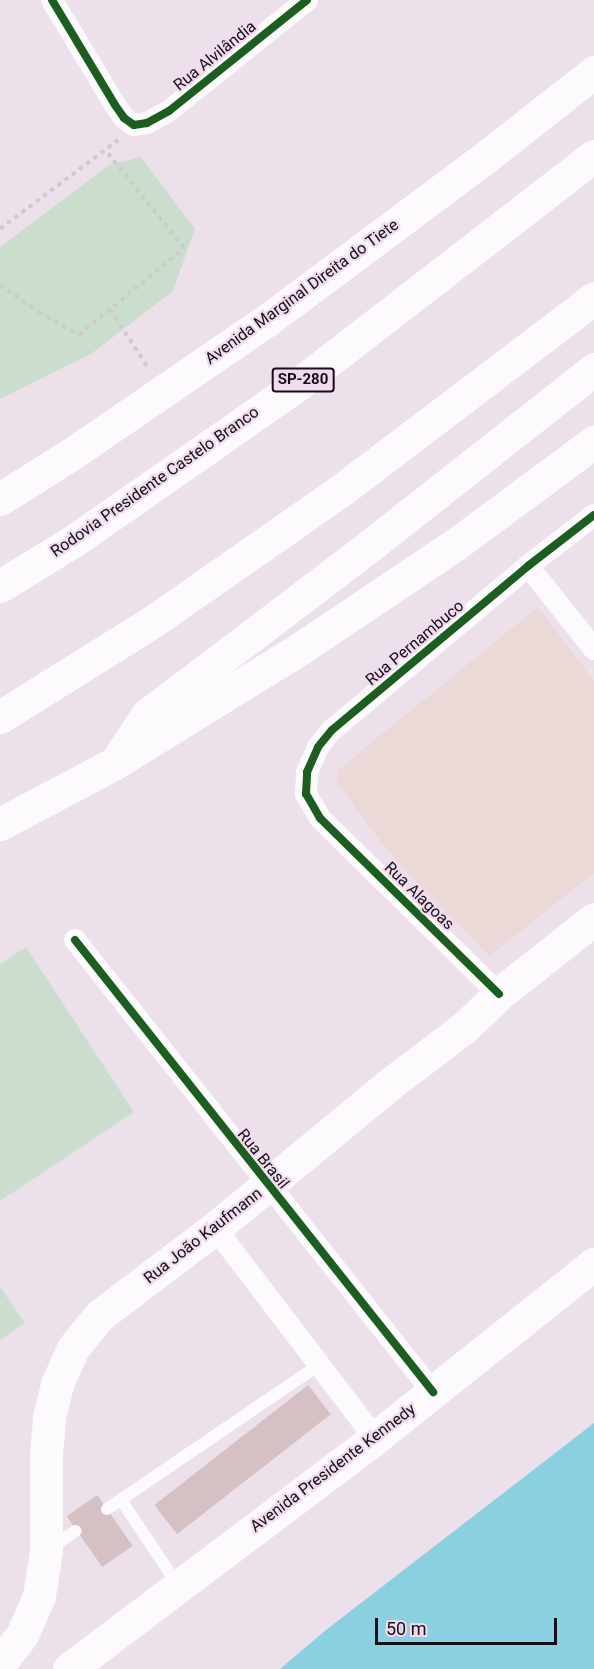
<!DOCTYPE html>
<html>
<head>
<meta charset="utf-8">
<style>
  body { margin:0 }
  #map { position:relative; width:594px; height:1669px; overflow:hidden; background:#ece0eb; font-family:Roboto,sans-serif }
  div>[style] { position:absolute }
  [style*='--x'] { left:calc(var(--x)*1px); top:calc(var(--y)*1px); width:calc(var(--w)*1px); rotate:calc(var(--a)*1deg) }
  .industrial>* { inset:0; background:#ead9d7 }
  .green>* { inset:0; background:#cbdece }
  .water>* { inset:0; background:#8ad0e1 }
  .building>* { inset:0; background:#d5c1c3; transform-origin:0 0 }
  .path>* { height:4px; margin-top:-2px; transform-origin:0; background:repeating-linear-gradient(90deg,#cdcbcd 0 4.5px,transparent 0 9px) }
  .lane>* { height:12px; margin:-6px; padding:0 6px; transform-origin:6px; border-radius:6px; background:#fcfafc }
  .street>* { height:22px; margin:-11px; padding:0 11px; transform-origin:11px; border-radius:11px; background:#fcfafc }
  .secondary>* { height:33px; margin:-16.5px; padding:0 16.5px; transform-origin:16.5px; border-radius:16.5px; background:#fcfafc }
  .highway>* { height:33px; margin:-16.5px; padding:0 16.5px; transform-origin:16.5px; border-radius:16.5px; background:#fcfafc }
  .cycleway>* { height:8px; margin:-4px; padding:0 4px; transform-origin:4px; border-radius:4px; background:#1b5e20 }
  span { translate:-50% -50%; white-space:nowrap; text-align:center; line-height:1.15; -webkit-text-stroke:4.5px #f1dbef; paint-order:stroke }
  .shield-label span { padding:2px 4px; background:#f1dbef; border:2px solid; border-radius:4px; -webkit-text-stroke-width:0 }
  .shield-label { font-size:15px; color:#160f16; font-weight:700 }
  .street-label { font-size:16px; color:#160f16 }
  .scale { position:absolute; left:375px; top:1618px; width:182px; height:27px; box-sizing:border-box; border:3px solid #160f16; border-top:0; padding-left:8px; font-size:18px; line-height:21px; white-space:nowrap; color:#160f16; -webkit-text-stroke:4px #f1dbef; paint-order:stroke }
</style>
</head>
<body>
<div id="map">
  <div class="industrial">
    <i style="clip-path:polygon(538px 607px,594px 681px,594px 873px,489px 956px,405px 871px,371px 829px,337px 782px,338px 770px)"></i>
  </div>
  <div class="green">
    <i style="clip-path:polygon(141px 157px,195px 229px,173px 291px,91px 354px,0 399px,0 247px,109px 165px)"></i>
    <i style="clip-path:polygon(26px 947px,134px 1112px,0 1201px,0 964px)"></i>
    <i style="clip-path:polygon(0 1287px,25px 1323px,0 1340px)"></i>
  </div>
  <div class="water">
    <i style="clip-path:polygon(594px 1423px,594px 1669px,280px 1669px,326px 1630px)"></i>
  </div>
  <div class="building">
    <i style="left:308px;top:1385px;width:37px;height:195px;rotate:52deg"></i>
    <i style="left:97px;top:1495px;width:62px;height:37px;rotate:55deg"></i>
  </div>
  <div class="path">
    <i style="--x:0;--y:229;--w:148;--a:-37"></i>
    <i style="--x:0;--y:285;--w:47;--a:34.7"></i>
    <i style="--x:39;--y:312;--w:46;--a:29.9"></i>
    <i style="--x:79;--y:335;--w:136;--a:-39.6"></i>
    <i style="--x:184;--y:248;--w:124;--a:-128.8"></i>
    <i style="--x:110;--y:309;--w:72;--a:57"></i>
  </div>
  <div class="lane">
    <i style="--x:121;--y:1500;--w:102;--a:56.2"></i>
    <i style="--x:107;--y:1509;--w:258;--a:-34.2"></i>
    <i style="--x:49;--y:1549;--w:32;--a:-34"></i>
  </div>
  <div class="street">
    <i style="--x:52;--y:0;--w:122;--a:59"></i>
    <i style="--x:115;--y:105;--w:16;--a:55"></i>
    <i style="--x:124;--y:118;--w:12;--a:35"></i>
    <i style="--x:134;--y:125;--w:13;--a:-9"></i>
    <i style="--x:147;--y:123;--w:25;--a:-29"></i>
    <i style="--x:169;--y:111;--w:177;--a:-38.8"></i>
    <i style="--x:528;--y:566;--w:106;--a:51.5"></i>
    <i style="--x:75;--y:940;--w:577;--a:51.62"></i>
    <i style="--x:499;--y:994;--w:251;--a:-135.5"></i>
    <i style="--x:320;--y:818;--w:28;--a:-120"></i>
    <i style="--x:306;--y:794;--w:22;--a:-87"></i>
    <i style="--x:307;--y:772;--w:27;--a:-66"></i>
    <i style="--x:318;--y:747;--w:22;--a:-51"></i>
    <i style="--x:332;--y:730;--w:256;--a:-39.9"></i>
    <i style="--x:528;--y:566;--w:83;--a:-37.7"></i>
    <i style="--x:215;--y:1228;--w:264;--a:52.7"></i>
  </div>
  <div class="secondary">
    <i style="--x:0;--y:1663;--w:36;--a:-52"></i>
    <i style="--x:22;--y:1635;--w:43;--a:-66.4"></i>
    <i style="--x:39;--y:1596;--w:46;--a:-81.2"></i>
    <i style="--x:46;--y:1551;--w:97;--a:-90"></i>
    <i style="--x:46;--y:1454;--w:37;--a:-85"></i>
    <i style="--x:49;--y:1417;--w:34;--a:-76"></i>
    <i style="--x:57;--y:1384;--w:39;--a:-66"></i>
    <i style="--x:73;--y:1348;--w:43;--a:-50.7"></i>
    <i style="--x:100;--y:1315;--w:144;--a:-37.1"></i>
    <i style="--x:215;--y:1228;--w:223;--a:-39.5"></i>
    <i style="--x:387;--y:1086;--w:98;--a:-37.1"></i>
    <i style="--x:465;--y:1027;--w:47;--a:-44.1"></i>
    <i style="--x:499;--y:994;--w:121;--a:-38.3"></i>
    <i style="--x:69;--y:1669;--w:383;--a:-37"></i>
    <i style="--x:375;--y:1438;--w:280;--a:-38.5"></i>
  </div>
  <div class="highway">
    <i style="--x:0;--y:499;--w:83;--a:-32.2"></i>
    <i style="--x:70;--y:455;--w:237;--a:-34.4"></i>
    <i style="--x:266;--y:321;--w:263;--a:-36.7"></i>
    <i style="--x:477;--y:164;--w:149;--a:-38.2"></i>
    <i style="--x:0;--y:586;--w:88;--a:-31.5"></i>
    <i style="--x:75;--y:540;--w:274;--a:-34.9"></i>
    <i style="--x:300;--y:383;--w:371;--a:-37.7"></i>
    <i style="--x:0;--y:717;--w:183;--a:-32"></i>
    <i style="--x:155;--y:620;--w:231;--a:-34.9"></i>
    <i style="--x:344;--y:488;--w:314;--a:-37.2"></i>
    <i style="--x:121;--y:754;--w:47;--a:-56.3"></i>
    <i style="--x:147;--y:715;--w:283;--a:-37.2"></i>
    <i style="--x:372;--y:544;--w:283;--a:-38.2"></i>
    <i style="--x:0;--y:824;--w:130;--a:-27.9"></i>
    <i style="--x:115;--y:763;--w:219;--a:-31.7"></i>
    <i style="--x:301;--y:648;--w:187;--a:-33.9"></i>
    <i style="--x:456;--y:544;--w:172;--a:-36.5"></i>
  </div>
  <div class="cycleway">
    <i style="--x:52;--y:0;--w:122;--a:59"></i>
    <i style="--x:115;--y:105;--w:16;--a:55"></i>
    <i style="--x:124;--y:118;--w:12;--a:35"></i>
    <i style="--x:134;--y:125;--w:13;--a:-9"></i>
    <i style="--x:147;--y:123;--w:25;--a:-29"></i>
    <i style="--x:169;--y:111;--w:177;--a:-38.8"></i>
    <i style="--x:75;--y:940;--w:577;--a:51.62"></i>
    <i style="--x:499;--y:994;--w:251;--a:-135.5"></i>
    <i style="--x:320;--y:818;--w:28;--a:-120"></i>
    <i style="--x:306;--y:794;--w:22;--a:-87"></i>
    <i style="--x:307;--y:772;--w:27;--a:-66"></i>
    <i style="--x:318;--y:747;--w:22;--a:-51"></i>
    <i style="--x:332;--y:730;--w:256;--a:-39.9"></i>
    <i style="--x:528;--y:566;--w:83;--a:-37.7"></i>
  </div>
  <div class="shield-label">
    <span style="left:303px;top:380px">SP-280</span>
  </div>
  <div class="street-label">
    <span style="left:215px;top:56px;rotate:-39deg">Rua Alvilândia</span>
    <span style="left:302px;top:292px;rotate:-36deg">Avenida Marginal Direita do Tiete</span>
    <span style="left:155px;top:482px;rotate:-35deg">Rodovia Presidente Castelo Branco</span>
    <span style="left:415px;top:643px;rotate:-40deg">Rua Pernambuco</span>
    <span style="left:419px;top:896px;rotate:44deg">Rua Alagoas</span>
    <span style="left:263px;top:1159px;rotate:51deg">Rua Brasil</span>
    <span style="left:203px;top:1236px;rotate:-38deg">Rua João Kaufmann</span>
    <span style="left:333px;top:1468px;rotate:-37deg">Avenida Presidente Kennedy</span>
  </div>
  <div class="scale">50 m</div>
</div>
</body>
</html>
